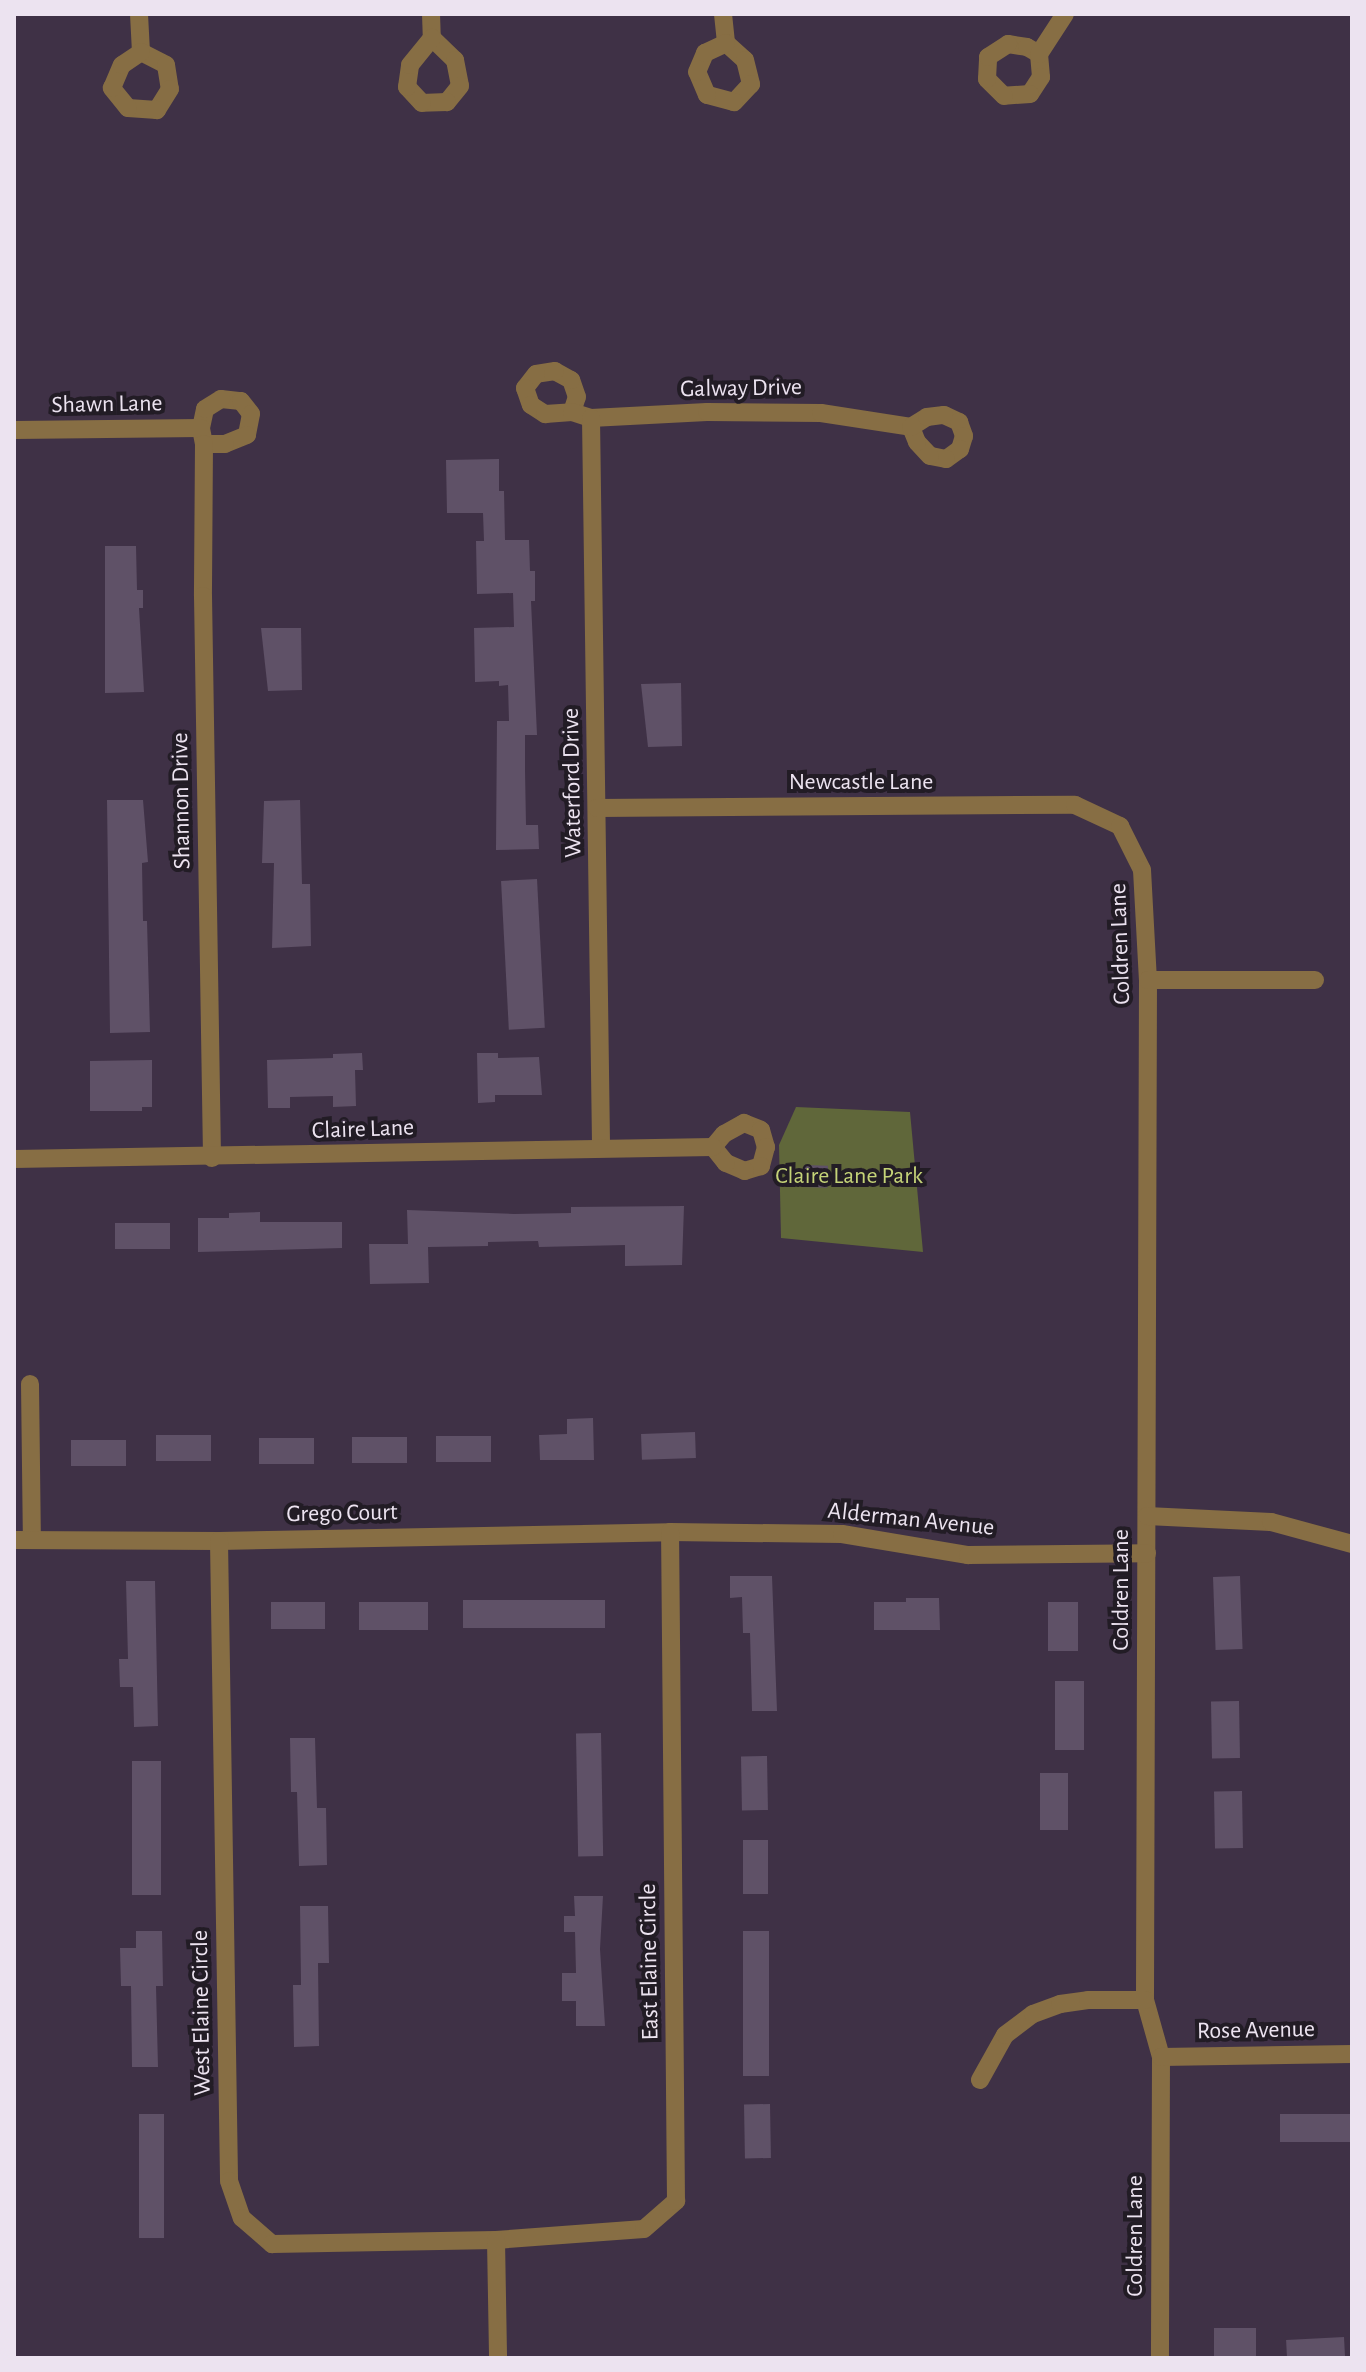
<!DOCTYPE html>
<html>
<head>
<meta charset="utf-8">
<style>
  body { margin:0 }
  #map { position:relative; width:1366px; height:2372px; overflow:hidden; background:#3f3146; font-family:"Alegreya Sans",sans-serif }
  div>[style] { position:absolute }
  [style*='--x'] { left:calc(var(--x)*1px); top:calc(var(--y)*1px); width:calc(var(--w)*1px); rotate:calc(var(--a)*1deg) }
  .green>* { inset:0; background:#60673a }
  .building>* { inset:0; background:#5f5167; transform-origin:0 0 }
  .minor>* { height:18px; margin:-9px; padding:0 9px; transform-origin:9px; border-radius:9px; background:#876e44 }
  span { translate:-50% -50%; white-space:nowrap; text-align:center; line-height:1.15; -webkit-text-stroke:8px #221c25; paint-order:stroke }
  .street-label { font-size:24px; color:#ece3f0 }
  .park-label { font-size:24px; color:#c5d378 }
  .frame { position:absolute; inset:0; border:16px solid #ece3f0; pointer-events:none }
</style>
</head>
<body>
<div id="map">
  <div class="green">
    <i style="clip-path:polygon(796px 1107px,910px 1112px,923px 1252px,781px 1238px,779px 1145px)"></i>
  </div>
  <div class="building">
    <i style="clip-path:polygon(499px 459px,499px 491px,504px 491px,505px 540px,529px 540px,530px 571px,535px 571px,535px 601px,531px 601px,537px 735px,525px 735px,525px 770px,526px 825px,538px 825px,539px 849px,496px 850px,497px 721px,509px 721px,508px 685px,499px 686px,499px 681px,475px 682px,474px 628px,514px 627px,513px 593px,477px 594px,476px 541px,484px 541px,483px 513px,447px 513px,446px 460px)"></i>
    <i style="clip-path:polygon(105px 546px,136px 546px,137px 590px,143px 590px,143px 608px,139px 608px,144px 692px,105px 693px)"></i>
    <i style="clip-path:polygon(261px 628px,301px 628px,302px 690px,268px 691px)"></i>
    <i style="clip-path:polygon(681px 683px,682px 746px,648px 747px,641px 684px)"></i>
    <i style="clip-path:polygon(107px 800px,143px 800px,148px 862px,142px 863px,143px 921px,147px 921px,150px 1032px,110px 1033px)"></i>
    <i style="clip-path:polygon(300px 800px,302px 884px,310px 884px,311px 946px,272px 948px,274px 863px,262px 863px,264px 801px)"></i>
    <i style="left:537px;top:879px;width:149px;height:36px;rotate:87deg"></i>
    <i style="clip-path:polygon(362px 1053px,363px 1070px,355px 1070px,356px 1106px,333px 1107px,333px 1096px,290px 1097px,290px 1108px,268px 1108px,267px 1060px,333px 1058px,333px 1054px)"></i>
    <i style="clip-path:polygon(477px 1053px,498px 1053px,498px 1058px,539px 1057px,542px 1095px,495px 1095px,495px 1102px,478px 1103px)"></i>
    <i style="clip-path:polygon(152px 1060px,152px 1107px,142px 1107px,142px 1111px,90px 1111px,90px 1061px)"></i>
    <i style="left:804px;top:1165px;width:24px;height:22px;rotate:2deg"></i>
    <i style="clip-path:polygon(684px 1206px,682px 1265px,625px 1266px,625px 1245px,539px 1247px,538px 1241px,488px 1242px,488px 1246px,428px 1247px,429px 1283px,370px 1284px,369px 1244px,408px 1244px,407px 1210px,514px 1214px,571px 1213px,571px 1207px)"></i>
    <i style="clip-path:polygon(260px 1212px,260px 1222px,342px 1222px,342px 1248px,198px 1252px,198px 1218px,229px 1218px,229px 1213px)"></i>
    <i style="left:170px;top:1223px;width:26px;height:55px;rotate:90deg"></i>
    <i style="clip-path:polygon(593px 1418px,594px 1460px,540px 1460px,539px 1435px,567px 1434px,567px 1419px)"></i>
    <i style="left:695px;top:1432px;width:26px;height:54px;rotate:88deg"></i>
    <i style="left:211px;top:1435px;width:26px;height:55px;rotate:90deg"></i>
    <i style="left:436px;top:1436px;width:55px;height:26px"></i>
    <i style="left:407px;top:1437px;width:26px;height:55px;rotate:90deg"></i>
    <i style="left:314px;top:1438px;width:26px;height:55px;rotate:90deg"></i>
    <i style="left:126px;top:1440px;width:26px;height:55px;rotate:90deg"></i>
    <i style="clip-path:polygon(730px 1576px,772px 1576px,777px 1711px,752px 1711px,750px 1633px,743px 1633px,742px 1597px,730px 1598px)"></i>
    <i style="left:1240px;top:1576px;width:73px;height:27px;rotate:88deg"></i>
    <i style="clip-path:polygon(126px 1581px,155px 1581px,158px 1726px,134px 1727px,133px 1687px,120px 1687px,119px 1659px,128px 1659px)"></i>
    <i style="clip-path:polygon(906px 1598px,939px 1598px,940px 1630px,874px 1630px,874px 1602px,906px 1602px)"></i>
    <i style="left:463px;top:1600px;width:142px;height:28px"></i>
    <i style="left:271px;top:1602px;width:54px;height:27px"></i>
    <i style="left:359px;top:1602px;width:69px;height:28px"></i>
    <i style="left:1048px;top:1602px;width:30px;height:49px"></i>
    <i style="left:1055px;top:1681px;width:29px;height:69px"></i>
    <i style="left:1239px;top:1701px;width:57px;height:28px;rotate:89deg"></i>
    <i style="left:601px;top:1733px;width:123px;height:25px;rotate:89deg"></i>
    <i style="clip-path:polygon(290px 1738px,315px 1738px,317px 1808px,326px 1808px,327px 1865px,299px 1866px,297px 1792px,291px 1792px)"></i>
    <i style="left:767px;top:1756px;width:54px;height:26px;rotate:89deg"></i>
    <i style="left:132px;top:1761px;width:29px;height:134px"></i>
    <i style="left:1040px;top:1773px;width:28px;height:57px"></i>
    <i style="left:1242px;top:1791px;width:57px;height:28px;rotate:89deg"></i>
    <i style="left:743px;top:1840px;width:25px;height:54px"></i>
    <i style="clip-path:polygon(574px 1896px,603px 1896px,600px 1949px,605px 2026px,576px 2026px,576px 2001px,562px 2001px,562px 1973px,576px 1973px,575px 1932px,564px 1932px,564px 1916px,575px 1916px)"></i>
    <i style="clip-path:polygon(300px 1906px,328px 1906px,329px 1963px,318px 1963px,319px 2046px,294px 2047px,293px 1985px,301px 1985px)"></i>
    <i style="clip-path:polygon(136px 1931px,162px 1931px,163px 1986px,156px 1986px,158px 2067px,132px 2067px,131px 1986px,121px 1986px,120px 1948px,136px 1948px)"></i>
    <i style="left:743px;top:1931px;width:26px;height:145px"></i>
    <i style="left:770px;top:2104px;width:54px;height:26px;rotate:89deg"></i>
    <i style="left:139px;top:2114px;width:25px;height:124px"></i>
    <i style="left:1280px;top:2114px;width:70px;height:28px"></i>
    <i style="left:1256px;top:2328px;width:30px;height:42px;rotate:90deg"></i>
    <i style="left:1344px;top:2337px;width:21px;height:58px;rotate:87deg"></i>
  </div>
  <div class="minor">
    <i style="--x:139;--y:14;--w:38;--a:87"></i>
    <i style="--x:431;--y:14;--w:24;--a:88"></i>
    <i style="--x:723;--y:14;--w:29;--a:84"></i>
    <i style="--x:432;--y:38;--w:32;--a:44"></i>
    <i style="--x:455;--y:60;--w:26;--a:79"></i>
    <i style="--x:460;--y:86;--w:21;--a:129"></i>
    <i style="--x:447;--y:102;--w:25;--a:178"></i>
    <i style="--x:422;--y:103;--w:22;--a:-133"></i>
    <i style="--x:407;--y:87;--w:22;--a:-82"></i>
    <i style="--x:410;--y:65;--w:35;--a:-51"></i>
    <i style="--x:726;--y:43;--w:25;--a:42"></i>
    <i style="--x:745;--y:60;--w:25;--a:76"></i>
    <i style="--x:751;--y:84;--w:25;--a:133"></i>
    <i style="--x:734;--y:102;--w:28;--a:-165"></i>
    <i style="--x:707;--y:95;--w:25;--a:-113"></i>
    <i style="--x:697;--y:72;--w:21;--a:-67"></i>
    <i style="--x:705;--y:53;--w:23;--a:-25"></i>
    <i style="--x:1008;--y:44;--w:19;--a:9"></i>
    <i style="--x:1027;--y:47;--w:14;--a:30"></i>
    <i style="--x:1039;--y:54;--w:23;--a:85"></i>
    <i style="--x:1041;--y:77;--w:20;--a:123"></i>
    <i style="--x:1030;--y:94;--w:26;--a:176"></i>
    <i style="--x:1004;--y:96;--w:24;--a:-135"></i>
    <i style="--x:987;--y:79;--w:22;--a:-87"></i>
    <i style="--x:988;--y:57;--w:24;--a:-33"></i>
    <i style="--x:141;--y:52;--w:28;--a:27"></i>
    <i style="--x:166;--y:65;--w:24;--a:81"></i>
    <i style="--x:170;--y:89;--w:25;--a:122"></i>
    <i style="--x:157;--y:110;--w:29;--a:-176"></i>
    <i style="--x:128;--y:108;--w:26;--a:-129"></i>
    <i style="--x:112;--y:88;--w:25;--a:-67"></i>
    <i style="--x:122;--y:65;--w:23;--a:-34"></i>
    <i style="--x:1039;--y:54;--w:48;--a:-57"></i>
    <i style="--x:221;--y:399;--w:20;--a:6"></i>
    <i style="--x:241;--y:401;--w:16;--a:52"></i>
    <i style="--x:251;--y:414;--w:21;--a:101"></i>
    <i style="--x:247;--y:435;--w:24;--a:158"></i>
    <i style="--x:225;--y:444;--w:21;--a:180"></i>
    <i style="--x:204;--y:444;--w:16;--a:-101"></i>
    <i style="--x:201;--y:428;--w:19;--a:-78"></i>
    <i style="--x:205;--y:409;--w:19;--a:-32"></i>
    <i style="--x:572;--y:412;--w:16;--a:-72"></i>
    <i style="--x:577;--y:397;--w:18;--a:-109"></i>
    <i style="--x:571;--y:380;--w:18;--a:-151"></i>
    <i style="--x:555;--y:371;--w:19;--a:171"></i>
    <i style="--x:536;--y:374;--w:18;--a:128"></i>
    <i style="--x:525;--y:388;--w:18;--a:71"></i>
    <i style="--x:531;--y:405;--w:17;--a:33"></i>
    <i style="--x:545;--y:414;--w:27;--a:-4"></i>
    <i style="--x:572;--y:412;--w:20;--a:18"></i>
    <i style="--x:591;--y:418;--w:116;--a:-3"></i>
    <i style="--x:707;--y:412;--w:114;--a:0.5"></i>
    <i style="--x:821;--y:413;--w:91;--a:8.8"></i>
    <i style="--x:944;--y:415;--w:17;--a:25"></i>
    <i style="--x:959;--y:422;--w:15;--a:70"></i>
    <i style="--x:964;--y:436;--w:14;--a:107"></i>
    <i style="--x:960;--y:449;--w:17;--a:144"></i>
    <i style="--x:946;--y:459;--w:16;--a:-169"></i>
    <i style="--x:930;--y:456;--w:19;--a:-133"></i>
    <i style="--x:917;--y:442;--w:16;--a:-112"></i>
    <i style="--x:911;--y:427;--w:19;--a:-32"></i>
    <i style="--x:927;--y:417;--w:17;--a:-7"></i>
    <i style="--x:591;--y:418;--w:729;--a:89.21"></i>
    <i style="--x:14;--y:430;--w:187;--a:-0.6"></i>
    <i style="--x:204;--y:444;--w:152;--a:90.4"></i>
    <i style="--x:203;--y:596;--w:562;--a:89.08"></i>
    <i style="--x:597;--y:808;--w:478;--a:-0.4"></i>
    <i style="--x:1075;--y:805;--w:50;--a:25"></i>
    <i style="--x:1120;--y:826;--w:49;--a:63.4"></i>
    <i style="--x:1142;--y:870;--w:110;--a:86.9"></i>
    <i style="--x:1148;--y:980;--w:1020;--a:90.17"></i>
    <i style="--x:1145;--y:2000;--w:59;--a:74.3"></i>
    <i style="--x:1161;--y:2057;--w:301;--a:90.2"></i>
    <i style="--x:1148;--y:980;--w:167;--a:0"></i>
    <i style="--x:744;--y:1123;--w:18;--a:22"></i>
    <i style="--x:761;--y:1130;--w:18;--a:74"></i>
    <i style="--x:766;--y:1147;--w:20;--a:105"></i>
    <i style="--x:761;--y:1166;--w:17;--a:163"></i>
    <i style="--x:745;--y:1171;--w:21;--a:-157"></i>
    <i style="--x:726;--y:1163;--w:21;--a:-129"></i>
    <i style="--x:713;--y:1147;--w:17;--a:-50"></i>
    <i style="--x:724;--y:1134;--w:23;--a:-29"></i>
    <i style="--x:14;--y:1159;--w:699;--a:-0.98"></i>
    <i style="--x:30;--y:1384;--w:155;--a:89.3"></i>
    <i style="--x:1147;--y:1516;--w:124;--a:2.8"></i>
    <i style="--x:1271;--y:1522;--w:84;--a:15.2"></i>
    <i style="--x:14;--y:1540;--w:205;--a:0.3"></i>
    <i style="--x:219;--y:1541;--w:451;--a:-1.1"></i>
    <i style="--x:670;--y:1532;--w:172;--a:0.7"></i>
    <i style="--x:842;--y:1534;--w:128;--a:9.5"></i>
    <i style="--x:968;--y:1555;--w:179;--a:-0.6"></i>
    <i style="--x:219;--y:1541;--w:640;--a:89.1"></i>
    <i style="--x:229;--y:2181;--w:39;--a:71"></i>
    <i style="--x:242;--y:2218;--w:40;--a:41"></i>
    <i style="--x:272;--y:2244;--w:224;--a:-1"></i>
    <i style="--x:496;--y:2240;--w:148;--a:-4.3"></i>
    <i style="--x:644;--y:2229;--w:43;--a:-41.2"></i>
    <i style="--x:676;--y:2201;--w:669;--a:-90.51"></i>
    <i style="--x:1161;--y:2057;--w:191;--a:-0.9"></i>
    <i style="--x:980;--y:2080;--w:51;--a:-60.9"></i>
    <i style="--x:1005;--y:2035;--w:35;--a:-37"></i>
    <i style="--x:1033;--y:2014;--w:29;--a:-20"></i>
    <i style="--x:1060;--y:2004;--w:28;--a:-8"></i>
    <i style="--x:1088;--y:2000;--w:57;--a:0"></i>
    <i style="--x:496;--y:2240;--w:118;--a:89"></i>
  </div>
  <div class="street-label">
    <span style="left:741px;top:389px;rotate:-1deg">Galway Drive</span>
    <span style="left:107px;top:405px;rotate:-1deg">Shawn Lane</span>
    <span style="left:573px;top:783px;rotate:-91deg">Waterford Drive</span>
    <span style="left:861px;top:783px">Newcastle Lane</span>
    <span style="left:182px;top:801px;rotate:-91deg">Shannon Drive</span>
    <span style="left:1121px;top:944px;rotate:-92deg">Coldren Lane</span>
    <span style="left:363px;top:1130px;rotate:-2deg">Claire Lane</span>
    <span style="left:342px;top:1514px;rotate:-1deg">Grego Court</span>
    <span style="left:911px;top:1520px;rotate:6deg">Alderman Avenue</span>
    <span style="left:1122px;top:1590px;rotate:-90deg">Coldren Lane</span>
    <span style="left:650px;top:1962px;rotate:-91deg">East Elaine Circle</span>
    <span style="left:202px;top:2013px;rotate:-91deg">West Elaine Circle</span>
    <span style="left:1256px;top:2031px;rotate:-1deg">Rose Avenue</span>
    <span style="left:1136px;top:2236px;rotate:-90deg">Coldren Lane</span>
  </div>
  <div class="park-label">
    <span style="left:849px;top:1177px">Claire Lane Park</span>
  </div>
  <div class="frame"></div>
</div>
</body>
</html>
